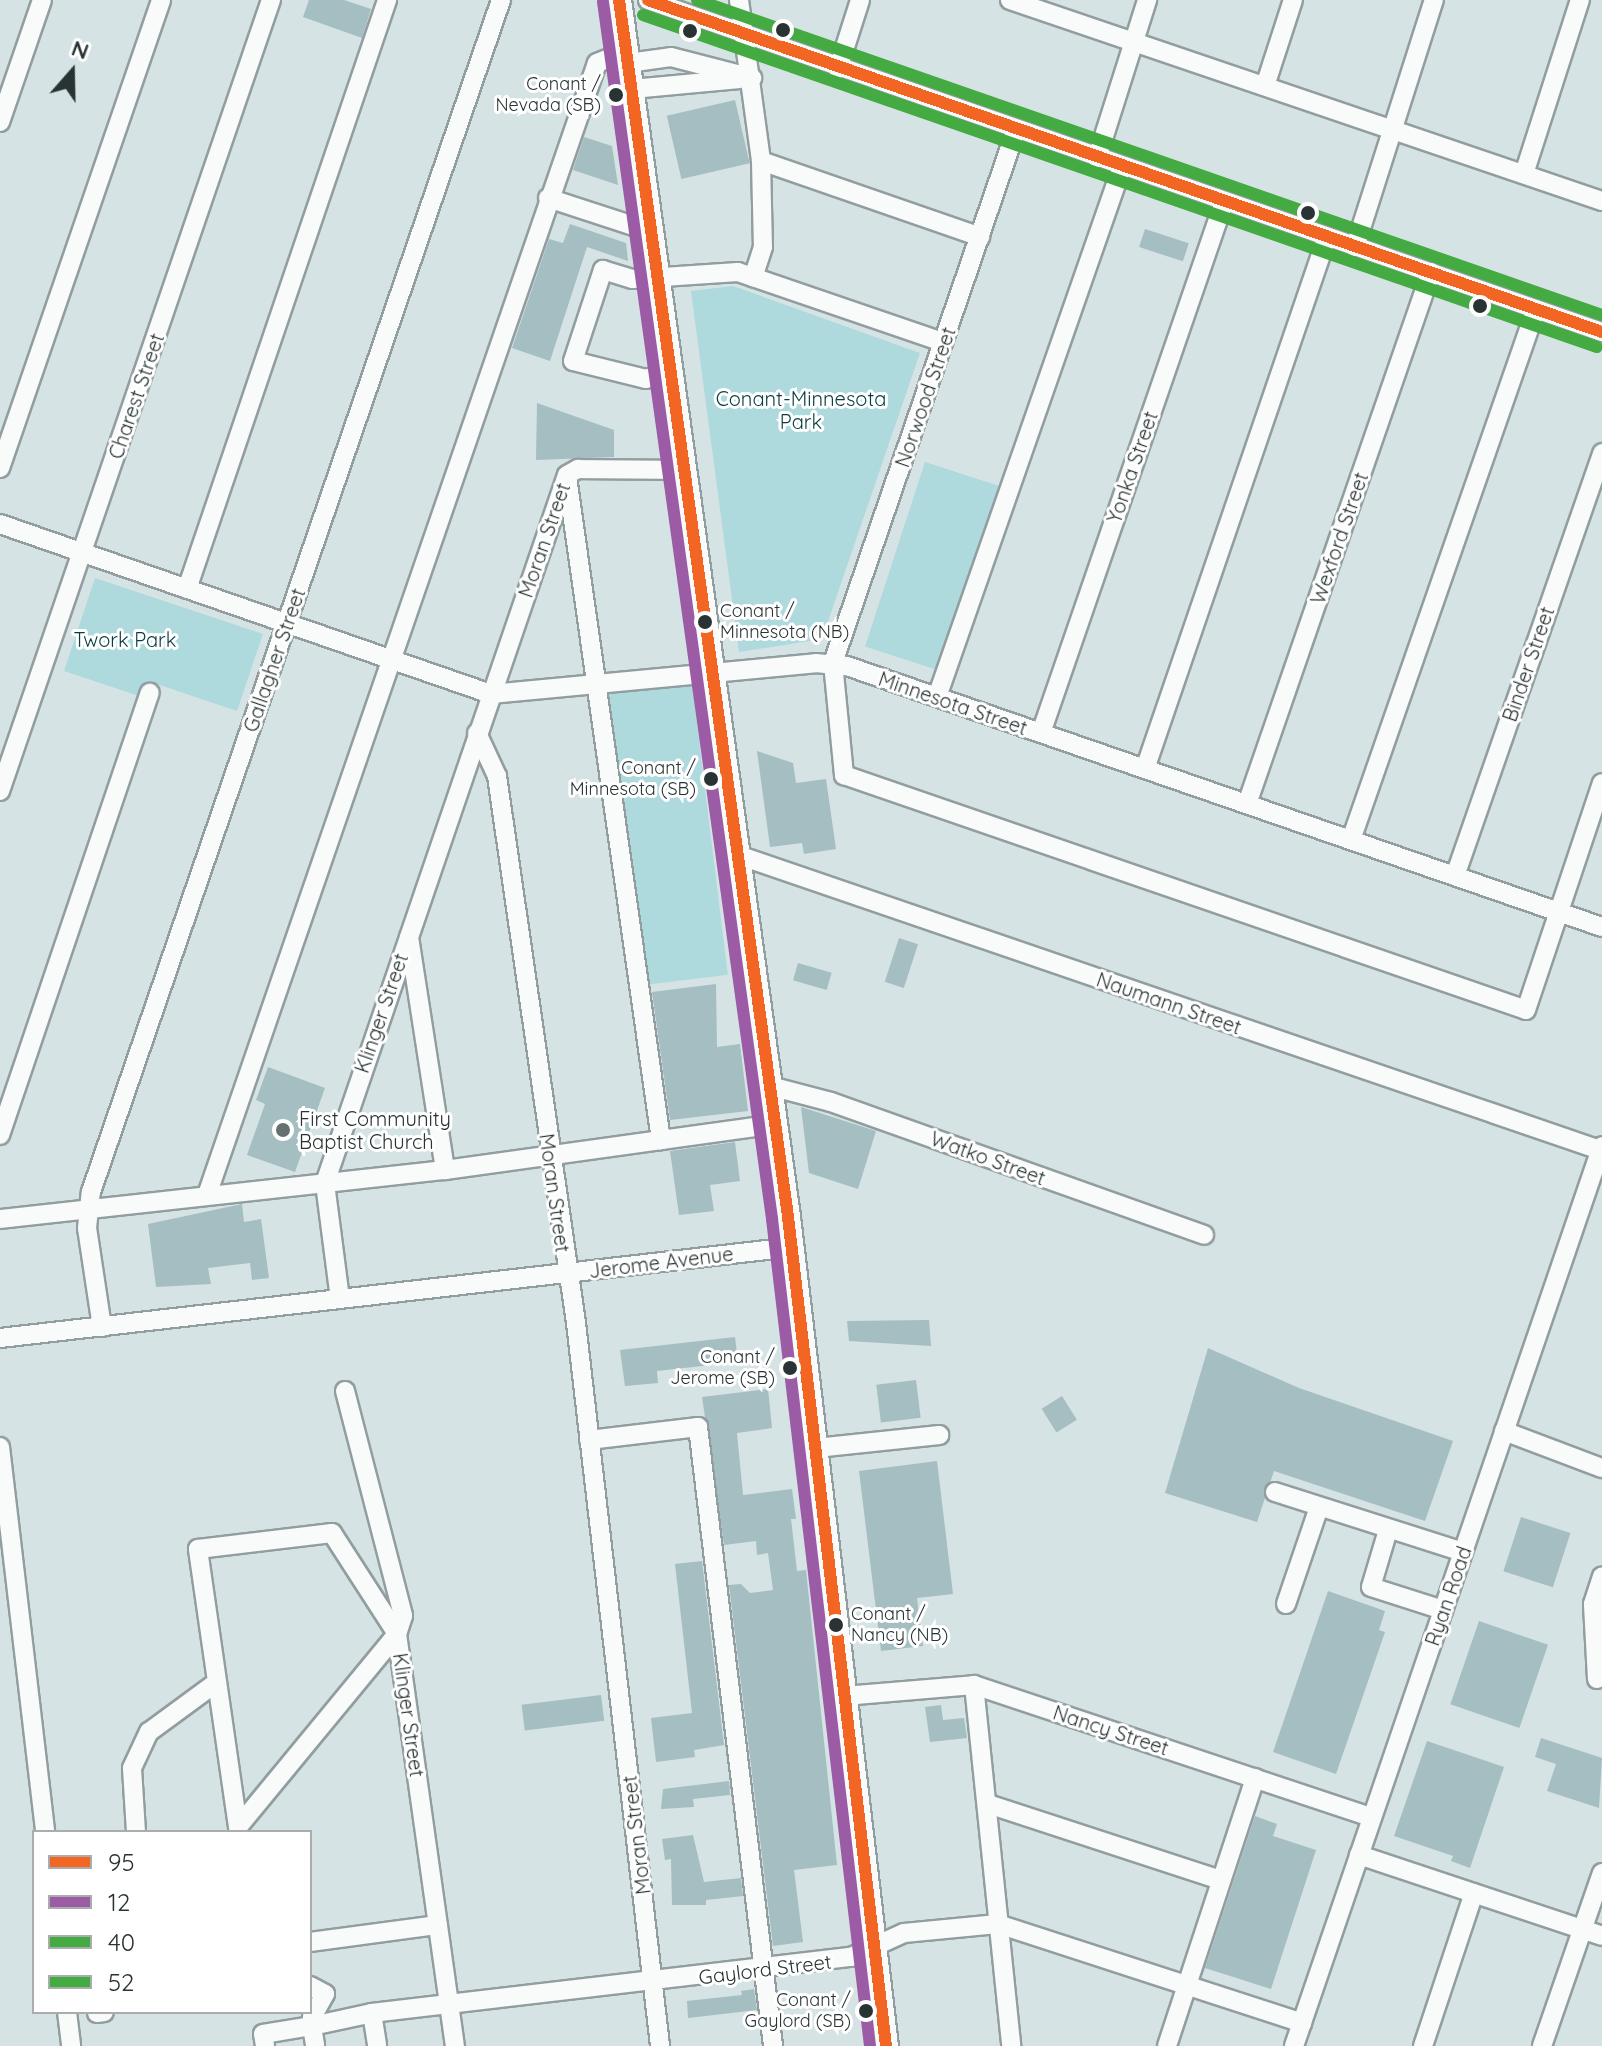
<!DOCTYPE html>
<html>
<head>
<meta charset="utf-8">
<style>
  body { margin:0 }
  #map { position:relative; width:1602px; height:2046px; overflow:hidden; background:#d5e3e5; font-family:Quicksand,sans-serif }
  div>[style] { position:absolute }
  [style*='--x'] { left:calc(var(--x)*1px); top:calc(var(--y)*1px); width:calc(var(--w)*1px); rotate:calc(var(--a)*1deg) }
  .green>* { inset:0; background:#aed9dd; transform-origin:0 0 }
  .building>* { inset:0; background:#a4bec1; transform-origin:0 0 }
  .roads { filter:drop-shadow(2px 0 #929d9f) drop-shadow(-2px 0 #929d9f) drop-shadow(0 2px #929d9f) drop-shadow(0 -2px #929d9f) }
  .minor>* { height:18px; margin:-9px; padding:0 9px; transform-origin:9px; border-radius:9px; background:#f9fbfb }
  .major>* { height:24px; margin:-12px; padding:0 12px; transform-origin:12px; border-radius:12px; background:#f9fbfb }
  .bus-1>* { height:12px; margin:-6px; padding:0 6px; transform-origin:6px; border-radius:6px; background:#f26522 }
  .bus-2>* { height:12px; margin:-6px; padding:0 6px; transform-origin:6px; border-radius:6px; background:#9b5ba5 }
  .bus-3>* { height:12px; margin:-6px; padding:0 6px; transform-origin:6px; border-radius:6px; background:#44aa42 }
  .bus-4>* { height:12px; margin:-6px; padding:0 6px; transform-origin:6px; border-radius:6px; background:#44aa42 }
  .dots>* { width:22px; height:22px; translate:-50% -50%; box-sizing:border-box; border:4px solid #fff; border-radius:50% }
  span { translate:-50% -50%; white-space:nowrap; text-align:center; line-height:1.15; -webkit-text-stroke:6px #fff; paint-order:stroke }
  .bus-label { font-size:18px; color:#293333 }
  .right { translate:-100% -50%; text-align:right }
  .left { translate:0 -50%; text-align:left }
  .street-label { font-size:20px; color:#293333 }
  .park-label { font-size:20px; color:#093d40 }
  .poi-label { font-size:20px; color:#293333 }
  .legend { position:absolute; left:32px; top:1830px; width:280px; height:184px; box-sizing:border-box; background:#fff; border:2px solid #a9adad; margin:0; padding:10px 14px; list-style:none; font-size:24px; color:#293333 }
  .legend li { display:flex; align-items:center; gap:16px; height:40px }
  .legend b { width:40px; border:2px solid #a9adad }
  .north { position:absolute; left:32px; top:32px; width:80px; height:80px; -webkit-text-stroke:6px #fff; paint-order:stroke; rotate:20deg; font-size:22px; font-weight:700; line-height:32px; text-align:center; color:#293333 }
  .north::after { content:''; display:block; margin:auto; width:28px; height:36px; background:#293333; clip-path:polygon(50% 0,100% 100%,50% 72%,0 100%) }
</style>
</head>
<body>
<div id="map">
  <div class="green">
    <i style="clip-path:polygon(733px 286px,920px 353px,822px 639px,739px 652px,691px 291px)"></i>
    <i style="left:925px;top:462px;width:82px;height:194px;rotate:18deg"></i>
    <i style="clip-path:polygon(95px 578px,263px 634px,237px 711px,148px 681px,142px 697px,64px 671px)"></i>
    <i style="left:692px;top:683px;width:294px;height:88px;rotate:83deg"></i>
  </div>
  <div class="building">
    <i style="clip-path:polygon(309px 0,344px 0,371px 9px,362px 38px,303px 17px)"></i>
    <i style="left:735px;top:100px;width:65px;height:70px;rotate:77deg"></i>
    <i style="clip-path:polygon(584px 137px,612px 146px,618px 185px,573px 170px)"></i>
    <i style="clip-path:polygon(570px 224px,626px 243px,628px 261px,587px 247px,550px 361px,512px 348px,549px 239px,563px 243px)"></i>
    <i style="left:1145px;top:229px;width:46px;height:19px;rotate:18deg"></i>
    <i style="clip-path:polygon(537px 403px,614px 430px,614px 457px,536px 460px)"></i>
    <i style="clip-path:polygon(757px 751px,793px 763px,796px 783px,826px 779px,836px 849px,804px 854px,802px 843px,770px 847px)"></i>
    <i style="left:899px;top:938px;width:20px;height:46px;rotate:18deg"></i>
    <i style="left:798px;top:963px;width:35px;height:18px;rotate:16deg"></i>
    <i style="clip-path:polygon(716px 984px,717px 1047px,740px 1044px,748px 1111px,670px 1120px,652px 992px)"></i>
    <i style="clip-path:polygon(268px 1067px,325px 1088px,295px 1172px,247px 1155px,265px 1104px,256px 1100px)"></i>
    <i style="clip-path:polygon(801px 1107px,876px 1131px,858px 1189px,809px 1173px)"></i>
    <i style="clip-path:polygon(735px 1142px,740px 1181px,710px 1185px,714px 1211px,679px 1215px,670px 1151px)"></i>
    <i style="clip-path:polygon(242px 1204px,244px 1222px,261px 1219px,269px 1278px,252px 1280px,250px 1263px,208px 1268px,211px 1284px,156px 1287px,148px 1224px)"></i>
    <i style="clip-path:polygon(929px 1320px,931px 1346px,849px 1341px,847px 1321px)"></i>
    <i style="clip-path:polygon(735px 1337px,738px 1362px,657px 1371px,658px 1383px,625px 1386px,620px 1350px)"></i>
    <i style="clip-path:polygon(1208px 1348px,1299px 1388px,1453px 1441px,1425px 1521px,1274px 1471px,1257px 1522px,1165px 1493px)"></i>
    <i style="left:916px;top:1380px;width:38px;height:40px;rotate:83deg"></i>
    <i style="clip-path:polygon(768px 1389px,772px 1428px,737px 1433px,743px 1495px,792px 1489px,796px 1519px,791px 1519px,797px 1571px,806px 1570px,837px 1865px,794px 1870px,803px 1942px,773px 1946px,729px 1585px,741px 1584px,750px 1593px,773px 1590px,768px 1553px,757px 1555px,756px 1541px,724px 1545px,702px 1397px)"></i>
    <i style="left:1062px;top:1396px;width:28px;height:24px;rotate:58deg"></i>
    <i style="clip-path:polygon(937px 1461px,953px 1594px,917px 1598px,923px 1646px,881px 1651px,859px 1471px)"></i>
    <i style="left:1521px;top:1517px;width:52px;height:57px;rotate:18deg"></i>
    <i style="clip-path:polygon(702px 1561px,724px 1745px,694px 1750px,695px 1757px,656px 1762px,651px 1718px,692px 1713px,675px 1564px)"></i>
    <i style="clip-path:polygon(1328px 1591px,1385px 1611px,1379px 1630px,1385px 1632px,1336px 1774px,1273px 1752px)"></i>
    <i style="left:1479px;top:1621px;width:73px;height:88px;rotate:19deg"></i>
    <i style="left:601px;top:1695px;width:26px;height:80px;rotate:83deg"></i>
    <i style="clip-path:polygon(941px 1705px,943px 1720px,964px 1718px,967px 1738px,930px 1742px,925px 1707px)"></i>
    <i style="clip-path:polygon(1541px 1738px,1602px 1758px,1599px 1808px,1547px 1791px,1556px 1764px,1535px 1757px)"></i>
    <i style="clip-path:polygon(1427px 1741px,1504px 1767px,1470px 1868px,1451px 1861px,1453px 1856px,1394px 1836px)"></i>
    <i style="clip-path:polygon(729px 1781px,730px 1795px,693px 1799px,694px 1807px,661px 1809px,663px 1789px)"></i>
    <i style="clip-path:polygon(1255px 1816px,1277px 1824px,1273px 1836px,1316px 1850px,1271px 1989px,1205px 1968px)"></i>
    <i style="clip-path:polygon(693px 1835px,704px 1882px,741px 1878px,743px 1896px,706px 1900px,706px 1905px,672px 1905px,671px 1859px,665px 1860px,662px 1839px)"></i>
    <i style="clip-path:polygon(754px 1989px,757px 2010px,688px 2018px,687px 2001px,742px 1995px,741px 1991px)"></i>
  </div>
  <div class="roads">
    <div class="minor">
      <i style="--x:648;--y:0;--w:1010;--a:19.19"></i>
      <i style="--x:739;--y:0;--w:162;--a:82.2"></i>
      <i style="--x:761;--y:161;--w:86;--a:88.7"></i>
      <i style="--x:763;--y:247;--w:32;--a:108"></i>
      <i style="--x:1010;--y:0;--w:625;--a:18.75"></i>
      <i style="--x:628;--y:63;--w:43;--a:-7.9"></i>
      <i style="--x:671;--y:57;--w:84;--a:14.5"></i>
      <i style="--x:838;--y:69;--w:72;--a:-72.3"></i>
      <i style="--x:1265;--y:86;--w:90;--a:-72"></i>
      <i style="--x:632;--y:89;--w:108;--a:-5.3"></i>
      <i style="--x:0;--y:122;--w:129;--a:-71"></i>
      <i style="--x:1016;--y:130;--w:564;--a:108.95"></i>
      <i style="--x:833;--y:663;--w:113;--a:84.4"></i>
      <i style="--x:844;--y:775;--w:721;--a:19.01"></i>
      <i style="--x:1526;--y:1010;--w:239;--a:-71.5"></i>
      <i style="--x:1097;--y:158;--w:166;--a:-72.4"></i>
      <i style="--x:761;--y:161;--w:232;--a:19.1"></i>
      <i style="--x:1524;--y:174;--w:183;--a:-72.2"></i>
      <i style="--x:548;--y:198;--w:109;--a:18.1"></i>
      <i style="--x:1355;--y:247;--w:259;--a:-72.3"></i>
      <i style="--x:671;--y:373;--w:26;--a:167"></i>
      <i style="--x:646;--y:379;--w:75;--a:-166.1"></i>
      <i style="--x:573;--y:361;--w:96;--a:-71.8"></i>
      <i style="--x:603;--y:270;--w:31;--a:17"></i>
      <i style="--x:633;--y:279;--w:105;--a:-3.8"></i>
      <i style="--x:738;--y:272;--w:217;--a:18.9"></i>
      <i style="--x:0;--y:468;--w:495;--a:-71"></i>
      <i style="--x:567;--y:477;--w:670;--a:81.93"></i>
      <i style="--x:0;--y:524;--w:520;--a:19.1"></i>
      <i style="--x:491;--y:694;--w:326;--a:-5.4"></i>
      <i style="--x:816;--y:663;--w:31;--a:6"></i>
      <i style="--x:847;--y:666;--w:799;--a:19.07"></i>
      <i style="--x:187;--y:589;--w:622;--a:-71.24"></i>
      <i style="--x:937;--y:697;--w:561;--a:-70.76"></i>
      <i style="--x:477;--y:733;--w:47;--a:65.1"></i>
      <i style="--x:497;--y:776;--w:553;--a:81.78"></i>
      <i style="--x:576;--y:1323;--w:728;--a:83.37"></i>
      <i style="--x:1041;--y:733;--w:562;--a:-70.98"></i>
      <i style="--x:1145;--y:769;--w:562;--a:-71.11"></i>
      <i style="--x:0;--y:791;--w:836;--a:-71.09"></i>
      <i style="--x:1247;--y:804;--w:563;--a:-70.92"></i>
      <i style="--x:1351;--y:840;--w:562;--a:-70.79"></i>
      <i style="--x:738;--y:855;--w:911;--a:18.89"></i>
      <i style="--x:1455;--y:876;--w:448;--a:-70.8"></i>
      <i style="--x:409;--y:937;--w:236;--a:81.2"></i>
      <i style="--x:770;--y:1086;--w:63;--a:14.7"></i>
      <i style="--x:831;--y:1102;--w:396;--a:19.6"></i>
      <i style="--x:0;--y:1135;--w:467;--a:-71.3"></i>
      <i style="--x:207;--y:1195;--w:1197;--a:-70.99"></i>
      <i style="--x:597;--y:63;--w:31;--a:-22"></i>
      <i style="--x:0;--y:1219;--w:448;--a:-6.3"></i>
      <i style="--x:445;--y:1170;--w:333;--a:-7.9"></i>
      <i style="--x:340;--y:1299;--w:117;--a:-97.4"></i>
      <i style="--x:325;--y:1183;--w:748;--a:-71.13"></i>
      <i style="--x:567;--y:475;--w:13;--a:-29"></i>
      <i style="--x:578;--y:469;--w:106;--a:0.5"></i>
      <i style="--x:102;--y:1327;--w:100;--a:-98.6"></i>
      <i style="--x:87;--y:1228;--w:36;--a:-84"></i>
      <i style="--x:91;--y:1192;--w:1261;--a:-71.02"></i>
      <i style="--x:0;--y:1338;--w:797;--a:-6.55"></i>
      <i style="--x:345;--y:1391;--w:232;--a:75.5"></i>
      <i style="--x:403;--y:1616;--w:19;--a:108"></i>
      <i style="--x:397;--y:1634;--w:416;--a:82"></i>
      <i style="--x:1504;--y:1431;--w:105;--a:20.7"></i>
      <i style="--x:589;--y:1440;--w:110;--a:-6.8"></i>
      <i style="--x:698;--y:1427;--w:624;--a:83.09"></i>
      <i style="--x:0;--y:1447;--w:388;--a:83.3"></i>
      <i style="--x:816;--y:1448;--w:124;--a:-6"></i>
      <i style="--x:1275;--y:1492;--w:197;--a:17.7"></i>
      <i style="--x:1388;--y:1530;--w:59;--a:106.6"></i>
      <i style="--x:1371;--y:1587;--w:76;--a:17.7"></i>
      <i style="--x:332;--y:1533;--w:120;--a:57.2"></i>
      <i style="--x:397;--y:1634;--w:250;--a:129.5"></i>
      <i style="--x:238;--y:1827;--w:281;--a:-98.2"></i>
      <i style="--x:198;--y:1549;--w:135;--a:-6.8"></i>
      <i style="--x:1286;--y:1604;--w:102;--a:-71.2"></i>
      <i style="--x:1597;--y:1679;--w:75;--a:-93.1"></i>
      <i style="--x:1593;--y:1604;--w:29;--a:-72"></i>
      <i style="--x:974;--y:1685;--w:363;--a:84.1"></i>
      <i style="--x:844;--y:1696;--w:130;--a:-4.8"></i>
      <i style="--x:974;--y:1685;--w:418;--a:18.4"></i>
      <i style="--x:988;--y:1804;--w:245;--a:18.1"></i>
      <i style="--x:136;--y:1832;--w:64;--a:-93.6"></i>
      <i style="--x:132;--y:1768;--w:40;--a:-65"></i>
      <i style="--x:149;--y:1732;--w:84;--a:-36.3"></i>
      <i style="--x:1359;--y:1855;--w:256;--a:18.4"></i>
      <i style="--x:310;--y:1942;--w:129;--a:-7.6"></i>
      <i style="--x:310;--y:1986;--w:17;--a:28"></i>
      <i style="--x:325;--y:1994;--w:26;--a:119"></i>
      <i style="--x:312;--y:2017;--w:9;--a:90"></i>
      <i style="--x:312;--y:2026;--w:61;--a:-12.2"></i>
      <i style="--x:372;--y:2013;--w:482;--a:-6.7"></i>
      <i style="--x:851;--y:1957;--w:58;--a:-24.4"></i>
      <i style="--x:904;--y:1933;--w:94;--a:-5.5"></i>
      <i style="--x:998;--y:1924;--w:320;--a:18"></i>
      <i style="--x:67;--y:2012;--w:34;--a:83"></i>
      <i style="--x:97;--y:2013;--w:7;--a:-8"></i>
      <i style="--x:372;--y:2013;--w:33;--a:81"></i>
      <i style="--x:265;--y:2046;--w:12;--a:-99"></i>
      <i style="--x:263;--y:2034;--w:50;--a:-9.3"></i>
      <i style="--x:312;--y:2026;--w:20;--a:81"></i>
      <i style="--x:1167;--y:2046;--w:282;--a:-71.8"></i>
      <i style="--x:1294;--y:2046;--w:951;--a:-71.11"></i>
      <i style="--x:1423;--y:2046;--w:161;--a:-71.6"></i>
      <i style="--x:1542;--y:2046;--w:183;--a:-70.9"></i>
    </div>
    <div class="major">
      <i style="--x:619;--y:0;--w:1229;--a:82.09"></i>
      <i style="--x:788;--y:1217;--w:835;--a:83.26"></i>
    </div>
  </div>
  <div class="bus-1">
    <i style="--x:619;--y:0;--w:1229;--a:82.09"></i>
    <i style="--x:788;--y:1217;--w:835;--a:83.26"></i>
    <i style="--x:648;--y:0;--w:1010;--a:19.19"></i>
  </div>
  <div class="bus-2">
    <i style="--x:603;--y:2;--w:1229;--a:82.09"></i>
    <i style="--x:772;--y:1219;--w:833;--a:83.24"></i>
  </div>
  <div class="bus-3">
    <i style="--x:643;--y:15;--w:1010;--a:19.19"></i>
  </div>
  <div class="bus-4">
    <i style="--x:697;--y:0;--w:958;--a:19.19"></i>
  </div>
  <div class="dots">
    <i style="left:783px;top:30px;background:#293333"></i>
    <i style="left:690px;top:31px;background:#293333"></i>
    <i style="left:616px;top:95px;background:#293333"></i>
    <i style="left:1308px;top:213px;background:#293333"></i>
    <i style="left:1480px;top:306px;background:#293333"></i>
    <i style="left:705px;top:622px;background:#293333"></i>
    <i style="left:711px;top:779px;background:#293333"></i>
    <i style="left:283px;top:1130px;background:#657171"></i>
    <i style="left:790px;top:1368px;background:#293333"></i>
    <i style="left:836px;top:1625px;background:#293333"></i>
    <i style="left:866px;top:2011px;background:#293333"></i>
  </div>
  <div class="bus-label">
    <span class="right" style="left:601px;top:95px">Conant /<br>Nevada (SB)</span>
    <span class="left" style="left:720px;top:622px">Conant /<br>Minnesota (NB)</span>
    <span class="right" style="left:696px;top:779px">Conant /<br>Minnesota (SB)</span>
    <span class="right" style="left:775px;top:1368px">Conant /<br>Jerome (SB)</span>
    <span class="left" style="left:851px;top:1625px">Conant /<br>Nancy (NB)</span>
    <span class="right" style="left:851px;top:2011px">Conant /<br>Gaylord (SB)</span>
  </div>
  <div class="street-label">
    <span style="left:136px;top:396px;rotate:-71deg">Charest Street</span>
    <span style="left:925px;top:397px;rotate:-71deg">Norwood Street</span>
    <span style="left:1132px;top:467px;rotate:-71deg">Yonka Street</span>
    <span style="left:1339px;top:538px;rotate:-71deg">Wexford Street</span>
    <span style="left:544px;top:540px;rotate:-71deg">Moran Street</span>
    <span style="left:274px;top:660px;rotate:-71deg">Gallagher Street</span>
    <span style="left:1528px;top:664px;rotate:-71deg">Binder Street</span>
    <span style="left:953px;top:703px;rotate:19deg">Minnesota Street</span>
    <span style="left:1169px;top:1003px;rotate:19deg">Naumann Street</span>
    <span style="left:381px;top:1013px;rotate:-71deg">Klinger Street</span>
    <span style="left:988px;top:1158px;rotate:20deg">Watko Street</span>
    <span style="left:555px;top:1193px;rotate:82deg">Moran Street</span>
    <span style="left:661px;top:1262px;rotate:-7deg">Jerome Avenue</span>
    <span style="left:1448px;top:1596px;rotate:-71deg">Ryan Road</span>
    <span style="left:409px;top:1715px;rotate:82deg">Klinger Street</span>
    <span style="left:1111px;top:1730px;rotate:18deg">Nancy Street</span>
    <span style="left:636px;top:1835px;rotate:-97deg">Moran Street</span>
    <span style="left:765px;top:1969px;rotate:-7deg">Gaylord Street</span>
  </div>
  <div class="park-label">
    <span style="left:801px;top:410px">Conant-Minnesota<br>Park</span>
    <span style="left:125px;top:639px">Twork Park</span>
  </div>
  <div class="poi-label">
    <span class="left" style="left:299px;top:1130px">First Community<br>Baptist Church</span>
  </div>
  <ul class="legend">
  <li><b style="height:10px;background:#f26522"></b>95</li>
  <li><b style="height:10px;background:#9b5ba5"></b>12</li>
  <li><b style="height:10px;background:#44aa42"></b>40</li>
  <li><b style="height:10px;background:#44aa42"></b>52</li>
  </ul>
  <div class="north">N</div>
</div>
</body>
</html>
